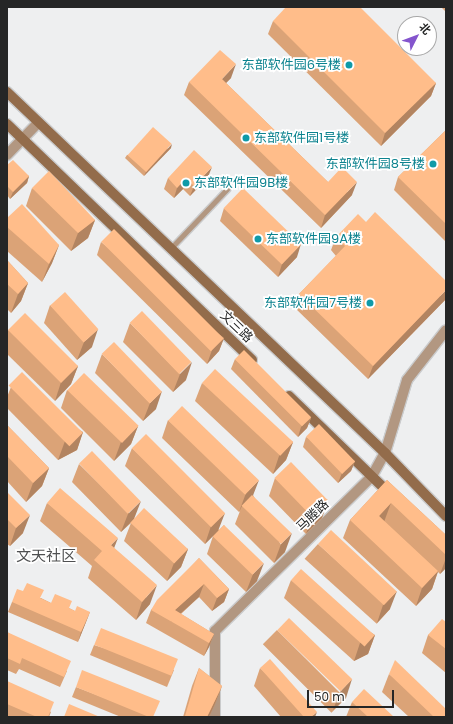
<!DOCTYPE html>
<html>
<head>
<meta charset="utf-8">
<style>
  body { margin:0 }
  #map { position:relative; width:453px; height:724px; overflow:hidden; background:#eeeff0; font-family:Poppins,"Noto Sans SC",sans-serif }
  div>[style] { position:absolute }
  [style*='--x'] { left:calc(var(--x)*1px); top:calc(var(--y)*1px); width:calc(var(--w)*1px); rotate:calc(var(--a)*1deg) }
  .roads { filter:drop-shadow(1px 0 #cacbcc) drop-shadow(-1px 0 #cacbcc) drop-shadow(0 1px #cacbcc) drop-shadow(0 -1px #cacbcc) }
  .service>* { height:5px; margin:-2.5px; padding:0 2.5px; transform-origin:2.5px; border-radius:2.5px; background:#b29781 }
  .minor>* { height:10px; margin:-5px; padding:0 5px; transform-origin:5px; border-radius:5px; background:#b29781 }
  .tertiary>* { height:10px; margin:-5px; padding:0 5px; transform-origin:5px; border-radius:5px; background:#b29781 }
  .secondary>* { height:10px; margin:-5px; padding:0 5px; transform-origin:5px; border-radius:5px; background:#936c4b }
  .wall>* { inset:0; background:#dba377; transform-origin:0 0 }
  .shaded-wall>* { inset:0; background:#b28461 }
  .building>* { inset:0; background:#ffbd8a; transform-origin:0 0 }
  .dots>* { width:11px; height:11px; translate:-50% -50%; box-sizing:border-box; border:2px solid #fff; border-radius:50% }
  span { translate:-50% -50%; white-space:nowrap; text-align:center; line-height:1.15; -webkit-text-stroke:3.5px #fff; paint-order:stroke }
  .culture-label { font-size:13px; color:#0d838f }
  .right { translate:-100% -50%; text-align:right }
  .left { translate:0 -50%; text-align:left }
  .street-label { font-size:13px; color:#252626 }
  .quarter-label { font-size:15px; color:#4f5051 }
  .frame { position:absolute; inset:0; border:8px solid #252626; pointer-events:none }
  .north { position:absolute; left:397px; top:16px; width:40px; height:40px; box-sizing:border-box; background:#fff; border:1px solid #a8a8a8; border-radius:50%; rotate:48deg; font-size:11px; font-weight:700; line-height:16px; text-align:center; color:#252626 }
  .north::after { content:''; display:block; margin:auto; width:14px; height:18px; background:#8455cd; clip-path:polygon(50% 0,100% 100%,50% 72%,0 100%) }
  .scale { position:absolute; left:307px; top:690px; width:87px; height:18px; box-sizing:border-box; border:2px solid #252626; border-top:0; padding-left:5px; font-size:12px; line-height:14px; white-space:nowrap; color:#252626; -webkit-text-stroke:3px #fff; paint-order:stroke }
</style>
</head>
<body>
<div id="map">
  <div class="roads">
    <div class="service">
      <i style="--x:170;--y:249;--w:83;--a:-46.5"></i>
    </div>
    <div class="minor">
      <i style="--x:7;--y:155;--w:45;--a:-45.9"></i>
    </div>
    <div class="tertiary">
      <i style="--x:215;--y:717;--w:86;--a:-90"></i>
      <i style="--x:215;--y:631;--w:221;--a:-44.6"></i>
      <i style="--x:372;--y:476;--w:26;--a:-61"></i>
      <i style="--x:385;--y:453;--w:76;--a:-73.2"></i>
      <i style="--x:407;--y:380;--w:63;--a:-52"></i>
    </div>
    <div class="secondary">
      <i style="--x:7;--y:92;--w:523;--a:43.68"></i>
      <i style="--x:385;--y:453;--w:88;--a:45.9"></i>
      <i style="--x:7;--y:124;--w:340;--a:43.9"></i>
      <i style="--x:289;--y:396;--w:142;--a:44.1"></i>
    </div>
  </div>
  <div class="wall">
    <i style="clip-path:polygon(441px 7px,446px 7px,446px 12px)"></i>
    <i style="clip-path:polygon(273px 21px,436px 83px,431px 96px,381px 146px,268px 34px)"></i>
    <i style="clip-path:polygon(231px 78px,226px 83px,328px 182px,352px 195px,321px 228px,184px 95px,189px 82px)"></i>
    <i style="clip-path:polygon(446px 130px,446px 242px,394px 190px,398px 177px)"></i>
    <i style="clip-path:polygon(171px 148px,144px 176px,125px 158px,127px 155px)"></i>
    <i style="clip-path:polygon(7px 165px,29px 176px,27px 183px,10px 199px,7px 195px)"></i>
    <i style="clip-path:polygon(208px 177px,190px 196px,183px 189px,174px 198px,164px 189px,168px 178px)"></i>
    <i style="clip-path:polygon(32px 188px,95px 220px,88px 238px,71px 251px,26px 206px)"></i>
    <i style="clip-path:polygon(224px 208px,297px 257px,278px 277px,220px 221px)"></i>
    <i style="clip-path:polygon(7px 218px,59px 245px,52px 263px,42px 282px,7px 251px)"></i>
    <i style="clip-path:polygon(336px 237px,446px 299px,368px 379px,294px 307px,299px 294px,336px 256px,331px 250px)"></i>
    <i style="clip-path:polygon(101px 242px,224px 338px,219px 351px,207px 364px,97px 255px)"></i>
    <i style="clip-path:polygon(7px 260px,28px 283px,21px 301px,11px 313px,7px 309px)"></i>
    <i style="clip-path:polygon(50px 305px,92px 347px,77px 360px,44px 323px)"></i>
    <i style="clip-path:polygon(130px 323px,186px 380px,173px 392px,123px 342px)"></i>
    <i style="clip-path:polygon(8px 330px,78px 366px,71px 384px,55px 401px,7px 354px,7px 332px)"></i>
    <i style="clip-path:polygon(102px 354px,156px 409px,143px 421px,95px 373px)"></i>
    <i style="clip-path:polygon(235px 359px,311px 418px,307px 428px,298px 437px,231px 369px)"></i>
    <i style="clip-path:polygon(202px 383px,293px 442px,286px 460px,273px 474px,195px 401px)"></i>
    <i style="clip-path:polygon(11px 387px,83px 432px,77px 450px,58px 460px,7px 408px,7px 397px)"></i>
    <i style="clip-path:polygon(67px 390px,138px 426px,131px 444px,114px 461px,61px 408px)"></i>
    <i style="clip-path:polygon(168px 420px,253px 495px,285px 552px,274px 563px,235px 524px,240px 511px,239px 512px,162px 438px)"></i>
    <i style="clip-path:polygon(7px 425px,49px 468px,42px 486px,26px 502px,7px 481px)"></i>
    <i style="clip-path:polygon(306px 437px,355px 461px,351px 471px,338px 483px,303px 447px)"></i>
    <i style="clip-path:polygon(132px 448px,219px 530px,224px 525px,257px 581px,246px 592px,207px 554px,213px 536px,205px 544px,125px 466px)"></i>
    <i style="clip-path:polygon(79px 464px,135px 519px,188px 549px,181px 567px,167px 581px,124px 541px,131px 523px,121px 532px,72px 482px)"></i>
    <i style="clip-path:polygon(275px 478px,328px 500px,322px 518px,306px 534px,269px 496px)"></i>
    <i style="clip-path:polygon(387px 480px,446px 535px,446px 568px,440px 574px,438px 572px,432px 589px,416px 606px,343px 538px,350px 520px)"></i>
    <i style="clip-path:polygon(7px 492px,23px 533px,10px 546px,7px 544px)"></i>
    <i style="clip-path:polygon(47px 503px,114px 548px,150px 604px,136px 620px,88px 578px,92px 566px,40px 521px)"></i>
    <i style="left:318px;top:544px;width:97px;height:20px;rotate:42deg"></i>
    <i style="clip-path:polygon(199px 558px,229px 589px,224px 602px,212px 611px,199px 597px,181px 614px,214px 634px,209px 647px,204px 656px,146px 623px,151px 610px)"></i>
    <i style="clip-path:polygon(291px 580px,375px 635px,368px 654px,354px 661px,284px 598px)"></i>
    <i style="clip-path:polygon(41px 598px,51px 603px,69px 608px,75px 611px,90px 612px,78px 642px,8px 612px,12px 602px)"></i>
    <i style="clip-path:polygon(446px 622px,446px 673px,422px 653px,428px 635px)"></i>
    <i style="left:277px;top:630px;width:97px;height:20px;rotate:45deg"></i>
    <i style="clip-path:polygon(7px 632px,67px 671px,60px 687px,19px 669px,16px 674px,7px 670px)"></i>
    <i style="clip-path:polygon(94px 645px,174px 670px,167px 687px,90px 655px)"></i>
    <i style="clip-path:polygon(199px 668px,222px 686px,215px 704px,209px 717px,183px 717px,192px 686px)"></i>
    <i style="clip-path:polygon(260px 668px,315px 717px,281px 717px,254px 686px)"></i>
    <i style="clip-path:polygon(389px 674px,446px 717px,409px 717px,382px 692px)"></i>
    <i style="clip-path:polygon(7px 681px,51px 712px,49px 717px,9px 717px,7px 716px)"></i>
    <i style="clip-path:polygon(76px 687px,154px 717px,121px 717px,72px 697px)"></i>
    <i style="clip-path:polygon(352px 702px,394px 717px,346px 717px)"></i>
  </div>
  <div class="shaded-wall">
    <i style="clip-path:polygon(236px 64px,231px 78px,217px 92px,222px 79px)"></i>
    <i style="clip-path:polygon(436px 83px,431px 96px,381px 146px,385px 133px)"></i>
    <i style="clip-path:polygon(172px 144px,171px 148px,144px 176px,146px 172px)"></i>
    <i style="clip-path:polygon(212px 167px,208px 177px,190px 196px,194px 186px)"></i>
    <i style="clip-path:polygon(29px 176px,27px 183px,10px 199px,13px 192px)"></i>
    <i style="clip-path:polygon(186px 178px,183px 189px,174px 198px,177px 188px)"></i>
    <i style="clip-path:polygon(357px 182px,352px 195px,321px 228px,325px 215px)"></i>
    <i style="clip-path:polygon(95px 220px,88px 238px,71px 251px,78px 233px)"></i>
    <i style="clip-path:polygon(301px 244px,297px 257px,278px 277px,282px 264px)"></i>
    <i style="clip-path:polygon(59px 245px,52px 263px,42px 282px,49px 264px)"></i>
    <i style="clip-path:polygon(28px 283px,21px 301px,11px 313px,18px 294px)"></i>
    <i style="clip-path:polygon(446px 290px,446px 299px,368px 379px,373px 366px)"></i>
    <i style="clip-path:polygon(98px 329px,92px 347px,77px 360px,84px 342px)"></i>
    <i style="clip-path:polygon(224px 338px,219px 351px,207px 364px,212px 350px)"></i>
    <i style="clip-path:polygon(192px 362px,186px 380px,173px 392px,180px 374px)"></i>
    <i style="clip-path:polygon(78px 366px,71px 384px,55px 401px,61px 382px)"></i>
    <i style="clip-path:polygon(162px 391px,156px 409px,143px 421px,150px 403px)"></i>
    <i style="clip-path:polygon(311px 418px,307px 428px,298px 437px,301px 427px)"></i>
    <i style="clip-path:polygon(138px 426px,131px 444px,114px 461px,121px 442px)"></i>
    <i style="clip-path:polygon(83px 432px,77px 450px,58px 460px,65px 441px)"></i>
    <i style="clip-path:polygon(293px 442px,286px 460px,273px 474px,279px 456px)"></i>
    <i style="clip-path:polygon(355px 461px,351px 471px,338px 483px,342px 473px)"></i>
    <i style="clip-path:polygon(49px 468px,42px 486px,26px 502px,33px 483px)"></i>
    <i style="clip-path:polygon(259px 480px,252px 498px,242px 506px,239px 512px,246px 493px)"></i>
    <i style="clip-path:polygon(328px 500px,322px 518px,306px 534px,312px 515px)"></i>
    <i style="clip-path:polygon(141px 501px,134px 519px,121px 532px,128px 514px)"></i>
    <i style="clip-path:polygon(391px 503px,384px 522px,379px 516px)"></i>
    <i style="clip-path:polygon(225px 513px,218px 531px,205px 544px,211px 526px)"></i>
    <i style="clip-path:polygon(30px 515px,23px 533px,10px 546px,16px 528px)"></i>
    <i style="clip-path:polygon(292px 533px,285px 552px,274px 563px,281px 544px)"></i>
    <i style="clip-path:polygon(118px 538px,111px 556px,111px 545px)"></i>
    <i style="clip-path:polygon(188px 549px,181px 567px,167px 581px,174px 563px)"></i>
    <i style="clip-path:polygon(446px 558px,446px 568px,440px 574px)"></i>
    <i style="clip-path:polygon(264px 563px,257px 581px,246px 592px,253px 574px)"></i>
    <i style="clip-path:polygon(438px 571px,432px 589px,416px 606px,422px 588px)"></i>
    <i style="clip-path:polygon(204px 584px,199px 597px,171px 622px,175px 610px)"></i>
    <i style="clip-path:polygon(157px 585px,150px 604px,136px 620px,142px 602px)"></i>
    <i style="clip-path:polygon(229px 589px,224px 602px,212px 611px,217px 598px)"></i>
    <i style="clip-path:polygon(397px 591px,390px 609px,377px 623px,383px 605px)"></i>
    <i style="clip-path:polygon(90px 612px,78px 642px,81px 632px)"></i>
    <i style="clip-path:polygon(214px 634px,209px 647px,204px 656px,209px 643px)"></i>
    <i style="clip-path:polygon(375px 635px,368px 654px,354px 661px,360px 643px)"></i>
    <i style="clip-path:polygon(352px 679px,346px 698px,333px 710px,340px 692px)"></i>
    <i style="clip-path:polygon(222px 686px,215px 704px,209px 717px,207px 717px)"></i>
    <i style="clip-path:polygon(317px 712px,315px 717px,311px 717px)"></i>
  </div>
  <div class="building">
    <i style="clip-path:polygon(286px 7px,360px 7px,436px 83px,385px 133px,273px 21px)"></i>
    <i style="clip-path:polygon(220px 50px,236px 64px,222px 79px,328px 182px,342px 167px,357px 182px,325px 215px,189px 82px)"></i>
    <i style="left:153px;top:127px;width:25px;height:38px;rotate:42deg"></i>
    <i style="clip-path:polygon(446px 130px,446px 224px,398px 177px)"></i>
    <i style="clip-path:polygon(194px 150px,212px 167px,194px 186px,186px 178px,177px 188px,168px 178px)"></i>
    <i style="clip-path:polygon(13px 160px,29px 176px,13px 192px,7px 186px,7px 165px)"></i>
    <i style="clip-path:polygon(49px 171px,95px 220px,78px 233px,32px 188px)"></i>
    <i style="left:243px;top:188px;width:81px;height:28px;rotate:44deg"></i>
    <i style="clip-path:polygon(22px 204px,59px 245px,49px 264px,7px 227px,7px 218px)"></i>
    <i style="clip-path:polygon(375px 212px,446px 281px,446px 290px,373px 366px,299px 294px,345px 246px,336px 237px,358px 214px,366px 222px)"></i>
    <i style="left:114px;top:229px;width:155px;height:18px;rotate:45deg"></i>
    <i style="clip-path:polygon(7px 260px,28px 283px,18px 294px,7px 284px)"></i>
    <i style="left:65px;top:292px;width:50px;height:20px;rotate:48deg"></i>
    <i style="left:142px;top:311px;width:71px;height:17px;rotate:46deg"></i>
    <i style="left:25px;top:313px;width:75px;height:24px;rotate:45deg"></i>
    <i style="left:114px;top:342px;width:69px;height:17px;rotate:46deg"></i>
    <i style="left:244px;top:350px;width:95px;height:13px;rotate:45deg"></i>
    <i style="left:215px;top:369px;width:107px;height:19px;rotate:43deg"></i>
    <i style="left:22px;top:372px;width:86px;height:19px;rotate:45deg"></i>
    <i style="left:84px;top:373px;width:76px;height:24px;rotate:44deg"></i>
    <i style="left:182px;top:406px;width:107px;height:20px;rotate:44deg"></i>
    <i style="left:319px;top:424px;width:52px;height:18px;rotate:46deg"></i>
    <i style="clip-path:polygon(7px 425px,49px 468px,33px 483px,7px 456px)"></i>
    <i style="left:146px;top:434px;width:112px;height:20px;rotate:45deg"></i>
    <i style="left:92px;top:451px;width:70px;height:18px;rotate:46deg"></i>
    <i style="left:291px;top:462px;width:53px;height:23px;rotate:46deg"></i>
    <i style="clip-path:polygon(387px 480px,446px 535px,446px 555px,391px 503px,379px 516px,438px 571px,422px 588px,350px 520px)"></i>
    <i style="clip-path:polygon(60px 488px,118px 538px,111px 545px,157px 585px,142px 602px,94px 560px,102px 551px,47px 503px)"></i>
    <i style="clip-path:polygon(7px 492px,30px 515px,16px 528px,7px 519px)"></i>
    <i style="left:252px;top:495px;width:55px;height:15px;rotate:44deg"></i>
    <i style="left:144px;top:508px;width:60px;height:20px;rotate:43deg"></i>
    <i style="left:224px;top:525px;width:55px;height:16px;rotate:44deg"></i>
    <i style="left:331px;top:530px;width:90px;height:19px;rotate:43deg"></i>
    <i style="clip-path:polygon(199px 558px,229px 589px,217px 598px,204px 584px,175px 610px,214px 634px,209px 643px,151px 610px,157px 600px)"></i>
    <i style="left:301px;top:569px;width:99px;height:15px;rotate:42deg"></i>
    <i style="clip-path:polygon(27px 583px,44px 590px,40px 598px,51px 603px,55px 594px,72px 601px,69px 608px,75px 611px,77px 606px,90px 612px,81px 632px,12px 602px,17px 589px,23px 591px)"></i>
    <i style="left:289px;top:618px;width:88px;height:17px;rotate:44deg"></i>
    <i style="clip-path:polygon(442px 619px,446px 622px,446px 649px,428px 635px)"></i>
    <i style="left:101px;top:628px;width:83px;height:18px;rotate:22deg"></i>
    <i style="clip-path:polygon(7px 632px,71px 661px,64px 677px,22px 658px,20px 664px,7px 658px)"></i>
    <i style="clip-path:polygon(270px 659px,317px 712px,311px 717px,304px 717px,260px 668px)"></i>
    <i style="clip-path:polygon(395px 660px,446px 709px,446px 717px,434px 717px,389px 674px)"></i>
    <i style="clip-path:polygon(199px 668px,222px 686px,207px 717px,187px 717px,185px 716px)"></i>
    <i style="clip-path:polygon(82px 670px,160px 701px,153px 717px,149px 717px,76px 687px)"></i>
    <i style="clip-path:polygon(7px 681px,54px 702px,48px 717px,37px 717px,7px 704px)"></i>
    <i style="clip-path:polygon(364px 689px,394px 717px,368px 717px,352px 702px)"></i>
    <i style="clip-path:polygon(69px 704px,100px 717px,64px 717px)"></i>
  </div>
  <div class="dots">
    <i style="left:349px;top:65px;background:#0f9aa8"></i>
    <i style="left:246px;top:138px;background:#0f9aa8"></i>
    <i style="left:433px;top:164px;background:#0f9aa8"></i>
    <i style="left:186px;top:183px;background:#0f9aa8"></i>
    <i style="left:258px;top:239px;background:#0f9aa8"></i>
    <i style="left:370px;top:303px;background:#0f9aa8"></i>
  </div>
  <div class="culture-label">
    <span class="right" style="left:341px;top:65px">东部软件园6号楼</span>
    <span class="left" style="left:254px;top:138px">东部软件园1号楼</span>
    <span class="right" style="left:425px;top:164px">东部软件园8号楼</span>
    <span class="left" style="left:194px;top:183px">东部软件园9B楼</span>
    <span class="left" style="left:266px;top:239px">东部软件园9A楼</span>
    <span class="right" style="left:362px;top:303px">东部软件园7号楼</span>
  </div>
  <div class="street-label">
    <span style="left:236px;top:327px;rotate:44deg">文三路</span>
    <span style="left:313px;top:516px;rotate:-44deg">马塍路</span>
  </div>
  <div class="quarter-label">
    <span style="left:46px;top:556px">文天社区</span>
  </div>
  <div class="frame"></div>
  <div class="north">北</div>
  <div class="scale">50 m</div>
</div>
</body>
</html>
